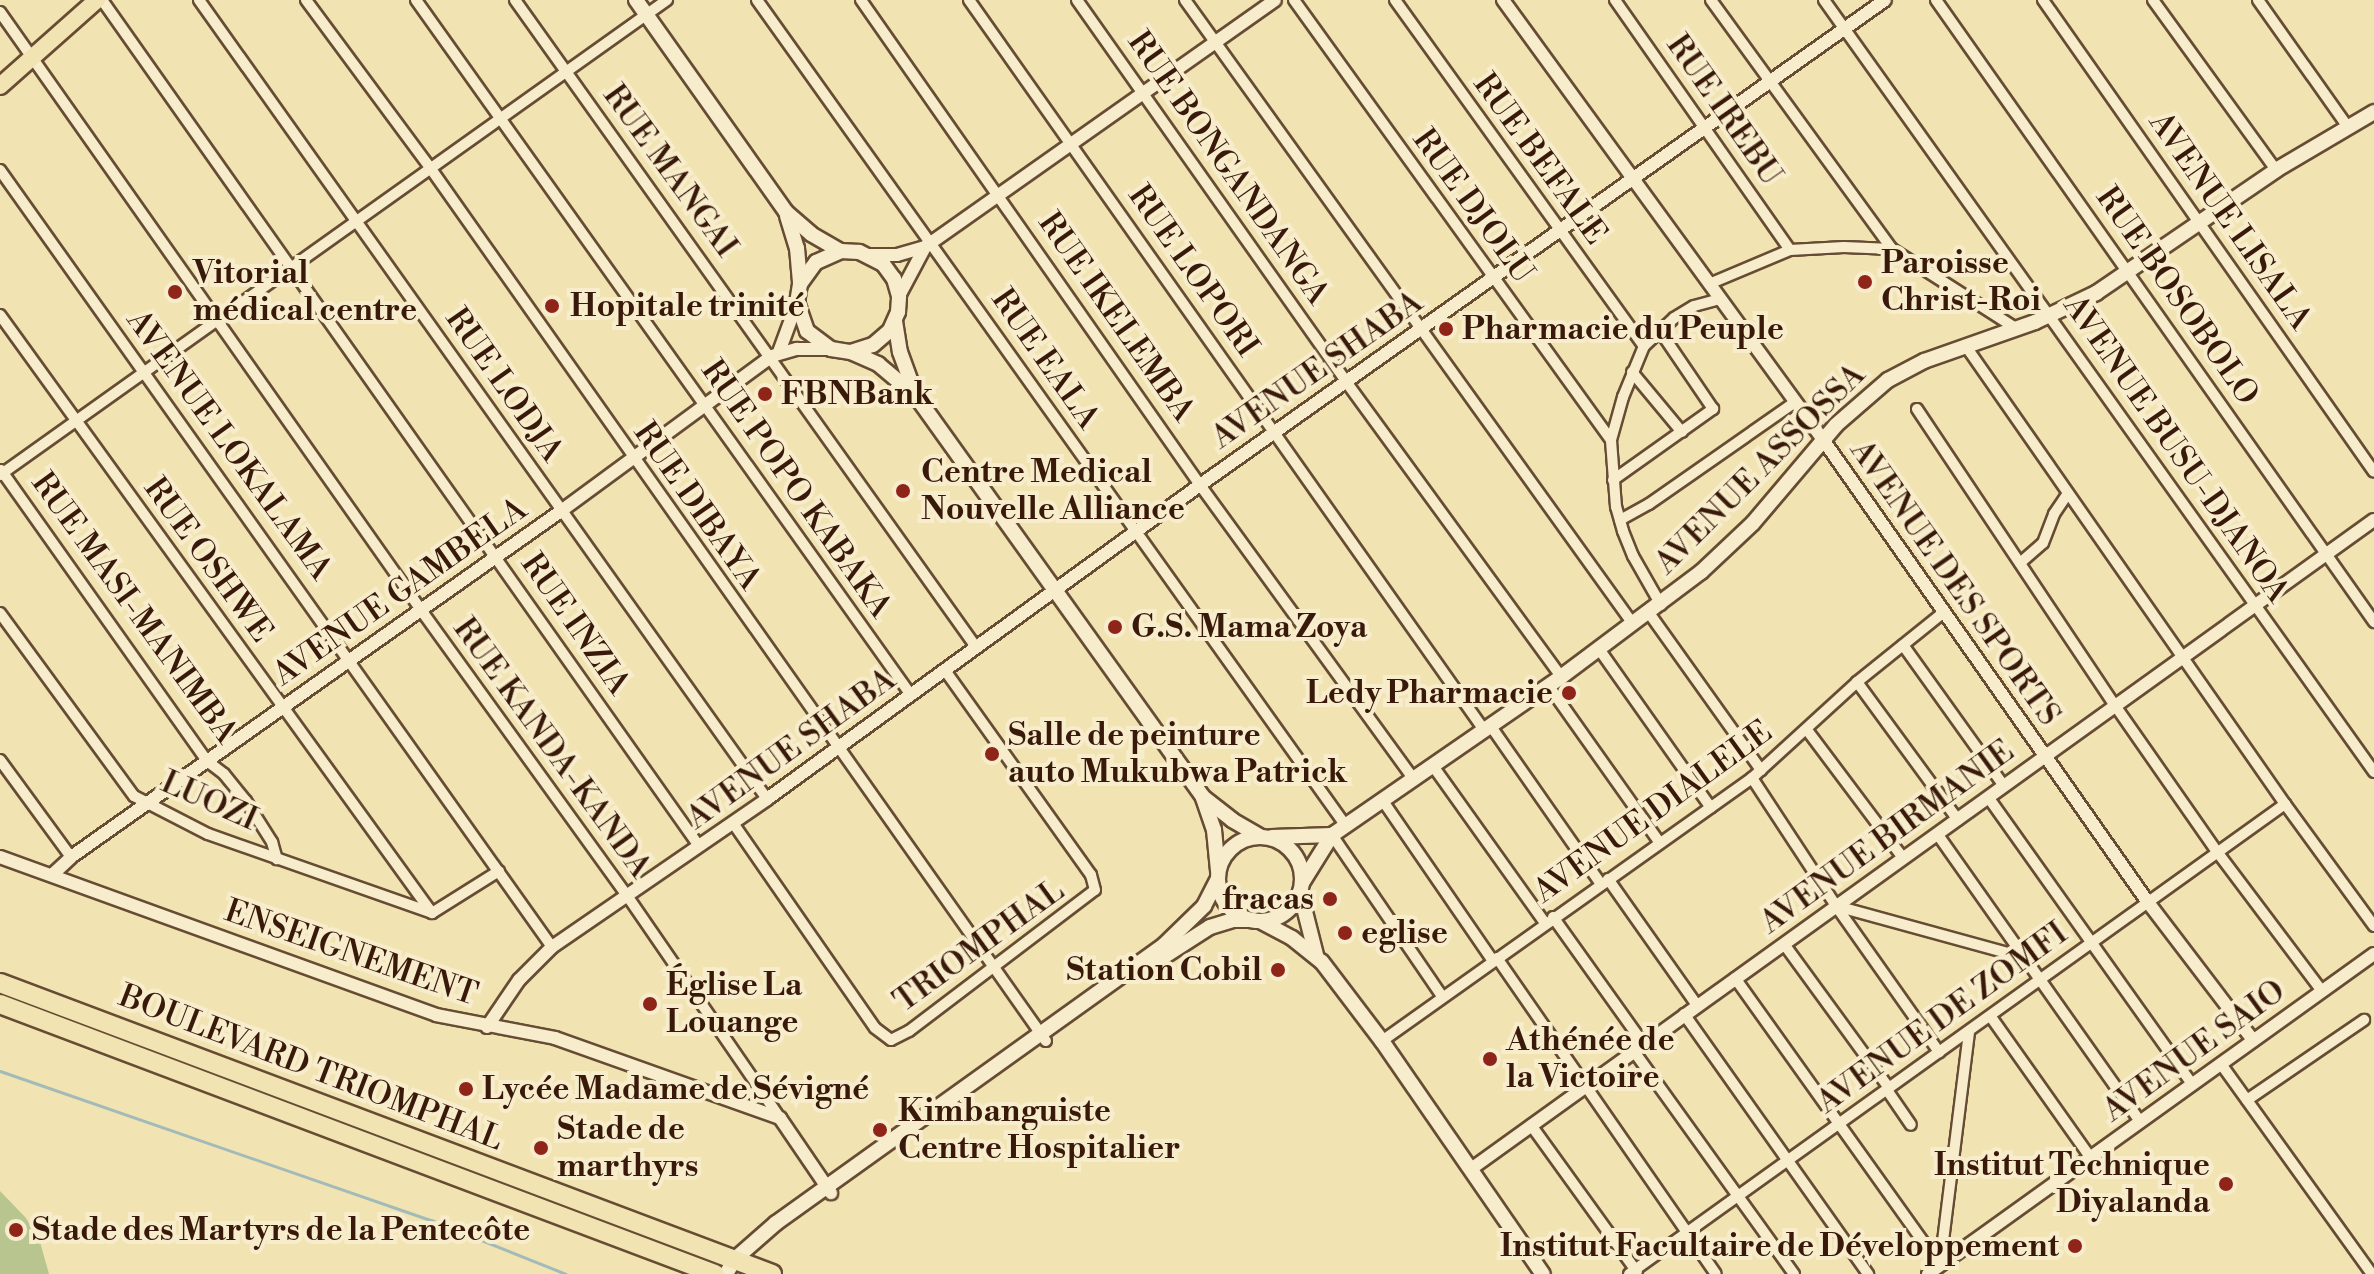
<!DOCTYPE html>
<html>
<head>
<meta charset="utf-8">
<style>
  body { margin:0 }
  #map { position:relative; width:2374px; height:1274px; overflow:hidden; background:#f2e4b2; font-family:"Libre Bodoni",serif }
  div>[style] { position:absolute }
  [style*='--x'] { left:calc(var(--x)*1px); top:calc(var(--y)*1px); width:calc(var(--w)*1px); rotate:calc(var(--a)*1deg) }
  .green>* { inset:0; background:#b8c58e }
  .stream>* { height:3px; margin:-1.5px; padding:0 1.5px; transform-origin:1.5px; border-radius:1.5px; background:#a2bbb9 }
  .roads { filter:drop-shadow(2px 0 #674c34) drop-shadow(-2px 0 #674c34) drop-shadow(0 2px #674c34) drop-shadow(0 -2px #674c34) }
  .minor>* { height:10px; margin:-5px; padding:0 5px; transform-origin:5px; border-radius:5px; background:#f7edcd }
  .tertiary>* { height:12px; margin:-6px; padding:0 6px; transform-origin:6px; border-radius:6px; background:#f7edcd }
  .secondary>* { height:14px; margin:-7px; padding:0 7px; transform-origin:7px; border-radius:7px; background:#f7edcd }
  .secondary>.ring { margin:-7px; padding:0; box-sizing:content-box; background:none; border:14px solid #f7edcd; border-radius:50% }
  .primary>* { height:16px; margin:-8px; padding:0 8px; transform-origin:8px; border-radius:8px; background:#f2e4b2 }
  .trunk>* { height:18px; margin:-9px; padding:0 9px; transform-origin:9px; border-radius:9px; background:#f2e4b2 }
  .dots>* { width:22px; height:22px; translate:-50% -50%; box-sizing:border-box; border:4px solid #f7edcd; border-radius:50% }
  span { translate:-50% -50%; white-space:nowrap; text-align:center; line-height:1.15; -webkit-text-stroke:8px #f7edcd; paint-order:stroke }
  .street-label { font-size:32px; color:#391a0a }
  .poi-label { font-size:32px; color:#391a0a; font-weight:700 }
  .left { translate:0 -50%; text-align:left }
  .right { translate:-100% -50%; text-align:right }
</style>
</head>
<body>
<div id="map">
  <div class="green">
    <i style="clip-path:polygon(0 1191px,26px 1218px,40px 1242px,49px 1274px,0 1274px)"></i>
  </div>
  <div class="stream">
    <i style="--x:0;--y:1071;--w:456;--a:19.1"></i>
    <i style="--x:431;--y:1220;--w:145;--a:21.8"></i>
  </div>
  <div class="roads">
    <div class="minor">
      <i style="--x:102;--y:0;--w:1035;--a:54.79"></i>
      <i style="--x:199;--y:0;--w:980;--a:54.59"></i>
      <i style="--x:306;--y:0;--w:210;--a:53.5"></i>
      <i style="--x:431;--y:169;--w:1067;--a:54.81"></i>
      <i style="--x:416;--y:0;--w:853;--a:54.54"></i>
      <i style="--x:515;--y:0;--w:794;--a:54.53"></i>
      <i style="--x:757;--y:0;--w:1014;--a:54.51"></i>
      <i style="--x:861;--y:0;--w:592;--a:55.05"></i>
      <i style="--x:1200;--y:485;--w:364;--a:54"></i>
      <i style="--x:969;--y:0;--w:893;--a:54.8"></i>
      <i style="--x:1077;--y:0;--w:469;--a:54.8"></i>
      <i style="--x:1347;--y:383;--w:364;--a:53.9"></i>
      <i style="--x:1185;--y:0;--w:768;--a:54.32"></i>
      <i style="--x:1294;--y:0;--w:542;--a:54.23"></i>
      <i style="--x:1395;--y:0;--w:426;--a:54.3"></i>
      <i style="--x:1615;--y:0;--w:305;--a:55"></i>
      <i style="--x:1711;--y:0;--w:308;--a:54"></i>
      <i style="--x:1824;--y:0;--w:948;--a:54.53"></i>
      <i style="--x:1936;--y:0;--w:761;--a:54.85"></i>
      <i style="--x:2043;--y:0;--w:576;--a:54.96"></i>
      <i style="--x:2153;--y:0;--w:210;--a:54.1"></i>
      <i style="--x:2258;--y:0;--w:156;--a:54.7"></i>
      <i style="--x:0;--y:12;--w:731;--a:54.85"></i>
      <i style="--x:421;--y:610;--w:354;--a:54.2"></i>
      <i style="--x:628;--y:897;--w:268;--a:55.5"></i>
      <i style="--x:0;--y:170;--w:953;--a:54.61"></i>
      <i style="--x:1709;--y:284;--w:88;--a:-22.8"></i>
      <i style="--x:1790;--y:250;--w:54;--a:-3.2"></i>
      <i style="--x:1844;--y:247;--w:48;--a:2.4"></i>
      <i style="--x:1892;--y:249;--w:148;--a:32.6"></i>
      <i style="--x:0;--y:315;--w:738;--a:54.16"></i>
      <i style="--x:1965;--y:345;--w:560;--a:55.12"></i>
      <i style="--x:2285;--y:804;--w:151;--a:53.9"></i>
      <i style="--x:1632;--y:372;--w:78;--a:50.2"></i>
      <i style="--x:1917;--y:409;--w:355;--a:56.3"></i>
      <i style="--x:2114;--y:704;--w:182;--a:55.1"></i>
      <i style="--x:2218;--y:853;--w:173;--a:53"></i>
      <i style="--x:1;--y:470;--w:357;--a:54.7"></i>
      <i style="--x:207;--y:761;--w:21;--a:37"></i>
      <i style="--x:224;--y:774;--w:35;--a:51"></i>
      <i style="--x:246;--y:801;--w:49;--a:57.6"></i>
      <i style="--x:272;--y:842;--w:18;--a:74"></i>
      <i style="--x:0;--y:475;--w:819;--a:-35.46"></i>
      <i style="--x:1613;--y:480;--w:123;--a:-35.4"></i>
      <i style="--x:1713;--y:409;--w:94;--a:-124.2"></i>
      <i style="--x:1620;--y:520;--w:33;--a:-29"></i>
      <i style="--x:1649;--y:504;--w:178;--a:-34.9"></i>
      <i style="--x:2020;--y:563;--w:30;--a:-41"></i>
      <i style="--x:2043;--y:543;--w:31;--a:-69"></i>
      <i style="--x:2054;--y:514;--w:25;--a:-56"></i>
      <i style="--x:1661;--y:605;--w:56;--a:-119.7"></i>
      <i style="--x:1633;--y:556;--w:27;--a:-112"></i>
      <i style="--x:1623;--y:531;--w:25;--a:-106"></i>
      <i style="--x:1616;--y:507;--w:67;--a:-94.3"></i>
      <i style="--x:1611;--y:440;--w:45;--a:-74.4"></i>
      <i style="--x:1623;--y:397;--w:55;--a:-67.6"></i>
      <i style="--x:1644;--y:346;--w:41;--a:-43"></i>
      <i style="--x:1674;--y:318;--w:23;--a:-31"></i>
      <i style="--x:1694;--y:306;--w:28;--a:-15"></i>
      <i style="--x:0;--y:613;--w:227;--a:53.8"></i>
      <i style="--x:134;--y:796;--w:83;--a:27.2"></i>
      <i style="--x:208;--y:834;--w:235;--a:19.4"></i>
      <i style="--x:1649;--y:613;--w:193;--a:54.5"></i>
      <i style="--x:1903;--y:645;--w:173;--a:54.4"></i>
      <i style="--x:1599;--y:649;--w:194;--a:54.8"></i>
      <i style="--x:1857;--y:682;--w:171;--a:53.8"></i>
      <i style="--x:1548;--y:685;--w:192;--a:54.7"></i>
      <i style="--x:1490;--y:725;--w:194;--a:55.1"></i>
      <i style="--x:1807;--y:730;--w:160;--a:53.1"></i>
      <i style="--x:0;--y:760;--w:120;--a:53.8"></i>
      <i style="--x:1433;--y:766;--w:193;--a:54.5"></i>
      <i style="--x:1752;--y:778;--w:153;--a:56.7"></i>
      <i style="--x:1836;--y:906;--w:179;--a:54.8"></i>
      <i style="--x:1988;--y:797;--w:352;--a:54.6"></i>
      <i style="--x:1383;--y:801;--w:194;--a:55.5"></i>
      <i style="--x:733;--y:823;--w:249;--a:55.3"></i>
      <i style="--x:875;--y:1028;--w:20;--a:37"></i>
      <i style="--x:891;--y:1040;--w:20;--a:-27"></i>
      <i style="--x:909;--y:1031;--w:233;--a:-37.2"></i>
      <i style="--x:1095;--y:890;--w:16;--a:-105"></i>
      <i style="--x:1091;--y:875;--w:252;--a:-125.5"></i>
      <i style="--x:1332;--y:835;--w:195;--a:55.7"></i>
      <i style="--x:1938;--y:835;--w:350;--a:54.8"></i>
      <i style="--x:1608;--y:879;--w:154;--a:54.8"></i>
      <i style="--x:1836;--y:906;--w:197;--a:15.3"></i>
      <i style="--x:432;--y:913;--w:79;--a:-32.1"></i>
      <i style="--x:1553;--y:917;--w:155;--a:54.5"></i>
      <i style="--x:1784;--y:944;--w:178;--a:53.9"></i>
      <i style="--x:1497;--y:958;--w:384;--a:55.3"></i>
      <i style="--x:1735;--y:978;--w:353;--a:54.5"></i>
      <i style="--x:1684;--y:1014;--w:319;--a:54.7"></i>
      <i style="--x:1991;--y:1017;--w:171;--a:54.7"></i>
      <i style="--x:1382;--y:1041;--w:454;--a:-35.4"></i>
      <i style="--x:1752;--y:778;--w:142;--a:-42.4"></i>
      <i style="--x:1857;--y:682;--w:112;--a:-38.8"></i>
      <i style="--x:1633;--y:1050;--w:276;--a:54.3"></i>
      <i style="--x:2221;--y:1064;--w:259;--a:54.3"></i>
      <i style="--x:1887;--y:1090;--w:42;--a:55.6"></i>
      <i style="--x:2247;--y:1100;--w:142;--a:-34.4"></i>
      <i style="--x:1531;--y:1125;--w:181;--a:54.2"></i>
      <i style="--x:1940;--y:1265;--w:234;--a:-82.9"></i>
      <i style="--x:1629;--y:1274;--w:807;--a:-35.62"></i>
    </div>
    <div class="tertiary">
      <i style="--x:1503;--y:0;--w:545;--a:53.95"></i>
      <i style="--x:1824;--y:441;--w:562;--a:54.92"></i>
      <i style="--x:2147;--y:901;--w:175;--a:52.7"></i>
      <i style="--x:870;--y:255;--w:27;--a:0"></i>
      <i style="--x:897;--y:255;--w:29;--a:-16"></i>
      <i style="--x:925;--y:247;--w:428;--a:-35.2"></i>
      <i style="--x:899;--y:296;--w:55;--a:-62"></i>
      <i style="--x:779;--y:352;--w:52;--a:-69.8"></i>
      <i style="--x:0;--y:857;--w:464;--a:19.9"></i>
      <i style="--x:436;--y:1015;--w:121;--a:10.9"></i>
      <i style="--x:555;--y:1038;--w:239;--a:19.6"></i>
      <i style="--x:780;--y:1118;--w:91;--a:55.8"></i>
      <i style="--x:52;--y:875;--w:26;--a:-43"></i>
      <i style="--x:71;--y:857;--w:600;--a:-35.23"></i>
      <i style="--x:561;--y:511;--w:262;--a:-36.3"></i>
      <i style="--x:772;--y:356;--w:26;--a:-16"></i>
      <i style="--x:797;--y:349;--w:34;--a:0"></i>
      <i style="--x:487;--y:1027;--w:57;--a:-55.8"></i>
      <i style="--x:519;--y:980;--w:47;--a:-45"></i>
      <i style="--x:552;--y:947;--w:261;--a:-34.5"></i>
      <i style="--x:767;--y:799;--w:535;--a:-35.95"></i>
      <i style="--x:1200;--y:485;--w:839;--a:-35.3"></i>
      <i style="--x:1471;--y:1169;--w:1112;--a:-35.71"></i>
      <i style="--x:1928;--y:1274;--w:549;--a:-35.66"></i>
    </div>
    <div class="secondary">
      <i style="--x:636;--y:0;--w:260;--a:54.7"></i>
      <i style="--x:786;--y:212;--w:33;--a:41"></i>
      <i style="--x:811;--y:234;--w:34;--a:30"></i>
      <i style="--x:787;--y:216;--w:34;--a:73"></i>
      <i style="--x:797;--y:248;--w:34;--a:85"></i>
      <i style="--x:895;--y:321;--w:31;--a:81"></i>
      <i style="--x:900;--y:352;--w:44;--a:69.9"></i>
      <i style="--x:851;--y:352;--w:23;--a:-18"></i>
      <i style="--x:873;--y:345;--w:23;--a:-41"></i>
      <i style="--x:890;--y:330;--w:20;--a:-66"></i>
      <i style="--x:898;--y:312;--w:16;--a:-86"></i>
      <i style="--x:899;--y:296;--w:18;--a:-106"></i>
      <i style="--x:894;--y:279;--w:19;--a:-126"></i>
      <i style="--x:883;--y:264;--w:27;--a:-153"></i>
      <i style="--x:859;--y:252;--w:18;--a:-177"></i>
      <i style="--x:841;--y:251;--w:27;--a:156"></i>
      <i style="--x:816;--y:262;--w:27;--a:126"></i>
      <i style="--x:800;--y:284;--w:18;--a:99"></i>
      <i style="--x:797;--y:302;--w:31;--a:71"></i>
      <i style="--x:807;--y:331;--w:30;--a:37"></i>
      <i style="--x:831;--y:349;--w:20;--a:9"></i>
      <i style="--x:851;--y:352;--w:30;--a:24"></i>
      <i style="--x:878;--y:364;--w:50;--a:40.1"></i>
      <i style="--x:916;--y:396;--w:493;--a:54.4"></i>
      <i style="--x:1203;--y:797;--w:37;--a:38"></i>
      <i style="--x:1232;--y:820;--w:34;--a:30"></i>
      <i style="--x:1203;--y:798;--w:34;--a:71"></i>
      <i style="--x:1214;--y:830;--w:41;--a:84.4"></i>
      <i style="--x:1272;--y:837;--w:60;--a:-1.9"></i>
      <i class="ring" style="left:1218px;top:837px;width:70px;height:70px"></i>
      <i style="--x:1302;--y:883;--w:57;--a:-58"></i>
      <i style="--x:1332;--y:835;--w:278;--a:-34.6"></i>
      <i style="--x:1561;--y:677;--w:175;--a:-36.9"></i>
      <i style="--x:1701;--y:572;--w:71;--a:-43.3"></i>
      <i style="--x:1753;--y:523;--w:128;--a:-49.7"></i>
      <i style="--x:1836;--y:425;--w:69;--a:-40.9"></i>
      <i style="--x:1888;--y:380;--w:41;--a:-27.8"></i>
      <i style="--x:1924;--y:361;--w:118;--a:-19.4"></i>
      <i style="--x:2035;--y:322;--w:68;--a:-25.4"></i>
      <i style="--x:2096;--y:293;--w:218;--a:-34.3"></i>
      <i style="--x:2276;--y:170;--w:114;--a:-30.6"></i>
      <i style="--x:1300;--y:892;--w:65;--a:75.7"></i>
      <i style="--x:1260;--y:921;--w:36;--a:28"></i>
      <i style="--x:1292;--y:938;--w:38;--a:39"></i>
      <i style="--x:1322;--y:962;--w:99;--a:52.8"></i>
      <i style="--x:1382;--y:1041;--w:283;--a:55.4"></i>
      <i style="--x:1160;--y:959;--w:59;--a:-32.6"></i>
      <i style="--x:1210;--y:927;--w:24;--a:-17"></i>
      <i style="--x:1233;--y:920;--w:20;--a:0"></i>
      <i style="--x:726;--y:1274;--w:17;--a:-59"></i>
      <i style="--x:735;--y:1259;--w:55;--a:-41.3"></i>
      <i style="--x:776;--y:1223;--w:477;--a:-35.6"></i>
      <i style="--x:1164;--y:945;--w:56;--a:-44.3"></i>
      <i style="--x:1204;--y:906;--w:31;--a:-63"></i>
    </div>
    <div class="primary">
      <i style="--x:0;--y:86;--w:130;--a:-41.6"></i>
    </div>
    <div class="trunk">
      <i style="--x:0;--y:983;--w:825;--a:20.65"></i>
      <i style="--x:0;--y:1004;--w:764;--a:20.69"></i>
    </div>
  </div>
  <div class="dots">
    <i style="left:1865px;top:282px;background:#8f2418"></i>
    <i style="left:175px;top:292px;background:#8f2418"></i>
    <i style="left:552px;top:306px;background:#8f2418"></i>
    <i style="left:1446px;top:329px;background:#8f2418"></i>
    <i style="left:765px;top:394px;background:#8f2418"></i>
    <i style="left:903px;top:491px;background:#8f2418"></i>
    <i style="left:1115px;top:627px;background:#8f2418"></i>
    <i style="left:1569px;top:693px;background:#8f2418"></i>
    <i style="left:992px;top:754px;background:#8f2418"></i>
    <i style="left:1330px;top:899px;background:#8f2418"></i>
    <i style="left:1345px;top:933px;background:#8f2418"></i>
    <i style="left:1278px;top:970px;background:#8f2418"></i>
    <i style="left:650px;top:1004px;background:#8f2418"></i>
    <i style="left:1490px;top:1059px;background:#8f2418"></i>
    <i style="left:466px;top:1089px;background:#8f2418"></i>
    <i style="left:880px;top:1130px;background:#8f2418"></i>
    <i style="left:541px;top:1148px;background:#8f2418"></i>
    <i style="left:2226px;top:1184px;background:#8f2418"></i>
    <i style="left:16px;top:1230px;background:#8f2418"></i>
    <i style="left:2075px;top:1246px;background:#8f2418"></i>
  </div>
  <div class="street-label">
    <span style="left:1724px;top:110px;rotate:55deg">RUE IREBU</span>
    <span style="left:1540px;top:159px;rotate:54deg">RUE BEFALE</span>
    <span style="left:1228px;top:168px;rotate:55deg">RUE BONGANDANGA</span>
    <span style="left:670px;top:171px;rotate:54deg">RUE MANGAI</span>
    <span style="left:1473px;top:206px;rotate:54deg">RUE DJOLU</span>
    <span style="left:2230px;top:221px;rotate:55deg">AVENUE LISALA</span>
    <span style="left:1193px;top:271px;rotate:55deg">RUE LOPORI</span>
    <span style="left:2177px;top:296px;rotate:55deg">RUE BOSOBOLO</span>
    <span style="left:1116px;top:317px;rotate:55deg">RUE IKELEMBA</span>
    <span style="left:1045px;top:359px;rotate:55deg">RUE EALA</span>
    <span style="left:1317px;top:370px;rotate:-35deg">AVENUE SHABA</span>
    <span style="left:504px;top:385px;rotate:55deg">RUE LODJA</span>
    <span style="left:229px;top:445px;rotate:54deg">AVENUE LOKALAMA</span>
    <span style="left:2176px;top:449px;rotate:55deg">AVENUE BUSU-DJANOA</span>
    <span style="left:1760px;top:469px;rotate:-45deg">AVENUE ASSOSSA</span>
    <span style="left:796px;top:489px;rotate:55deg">RUE POPO KABAKA</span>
    <span style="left:697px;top:506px;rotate:55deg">RUE DIBAYA</span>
    <span style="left:208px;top:560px;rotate:54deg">RUE OSHWE</span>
    <span style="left:1955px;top:583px;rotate:55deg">AVENUE DES SPORTS</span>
    <span style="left:400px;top:592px;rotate:-35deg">AVENUE GAMBELA</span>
    <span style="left:134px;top:608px;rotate:54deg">RUE MASI-MANIMBA</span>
    <span style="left:575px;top:624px;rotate:55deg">RUE INZIA</span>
    <span style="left:552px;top:748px;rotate:54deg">RUE KANDA-KANDA</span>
    <span style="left:791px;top:749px;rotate:-36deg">AVENUE SHABA</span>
    <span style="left:209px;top:801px;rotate:24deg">LUOZI</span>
    <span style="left:1653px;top:812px;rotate:-36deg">AVENUE DIALELE</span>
    <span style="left:1887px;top:837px;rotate:-36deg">AVENUE BIRMANIE</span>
    <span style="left:979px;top:946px;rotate:-36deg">TRIOMPHAL</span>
    <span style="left:351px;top:953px;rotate:19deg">ENSEIGNEMENT</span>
    <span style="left:1942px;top:1018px;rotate:-36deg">AVENUE DE ZOMFI</span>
    <span style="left:2194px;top:1051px;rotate:-36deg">AVENUE SAIO</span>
    <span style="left:311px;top:1068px;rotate:21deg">BOULEVARD TRIOMPHAL</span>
  </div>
  <div class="poi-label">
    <span class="left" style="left:1881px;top:282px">Paroisse<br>Christ-Roi</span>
    <span class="left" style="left:193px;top:292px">Vitorial<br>médical centre</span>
    <span class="left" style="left:570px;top:306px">Hopitale trinité</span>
    <span class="left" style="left:1462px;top:329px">Pharmacie du Peuple</span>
    <span class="left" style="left:781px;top:394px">FBNBank</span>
    <span class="left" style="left:921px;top:491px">Centre Medical<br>Nouvelle Alliance</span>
    <span class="left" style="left:1131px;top:627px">G.S. Mama Zoya</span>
    <span class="right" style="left:1553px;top:693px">Ledy Pharmacie</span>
    <span class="left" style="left:1008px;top:754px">Salle de peinture<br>auto Mukubwa Patrick</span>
    <span class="right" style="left:1314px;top:899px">fracas</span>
    <span class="left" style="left:1361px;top:933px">eglise</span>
    <span class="right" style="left:1262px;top:970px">Station Cobil</span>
    <span class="left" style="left:666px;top:1004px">Église La<br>Louange</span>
    <span class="left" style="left:1506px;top:1059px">Athénée de<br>la Victoire</span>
    <span class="left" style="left:482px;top:1089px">Lycée Madame de Sévigné</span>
    <span class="left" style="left:898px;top:1130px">Kimbanguiste<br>Centre Hospitalier</span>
    <span class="left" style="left:557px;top:1148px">Stade de<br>marthyrs</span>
    <span class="right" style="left:2210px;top:1184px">Institut Technique<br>Diyalanda</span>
    <span class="left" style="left:32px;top:1230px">Stade des Martyrs de la Pentecôte</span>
    <span class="right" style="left:2059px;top:1246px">Institut Facultaire de Développement</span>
  </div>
</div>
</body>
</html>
